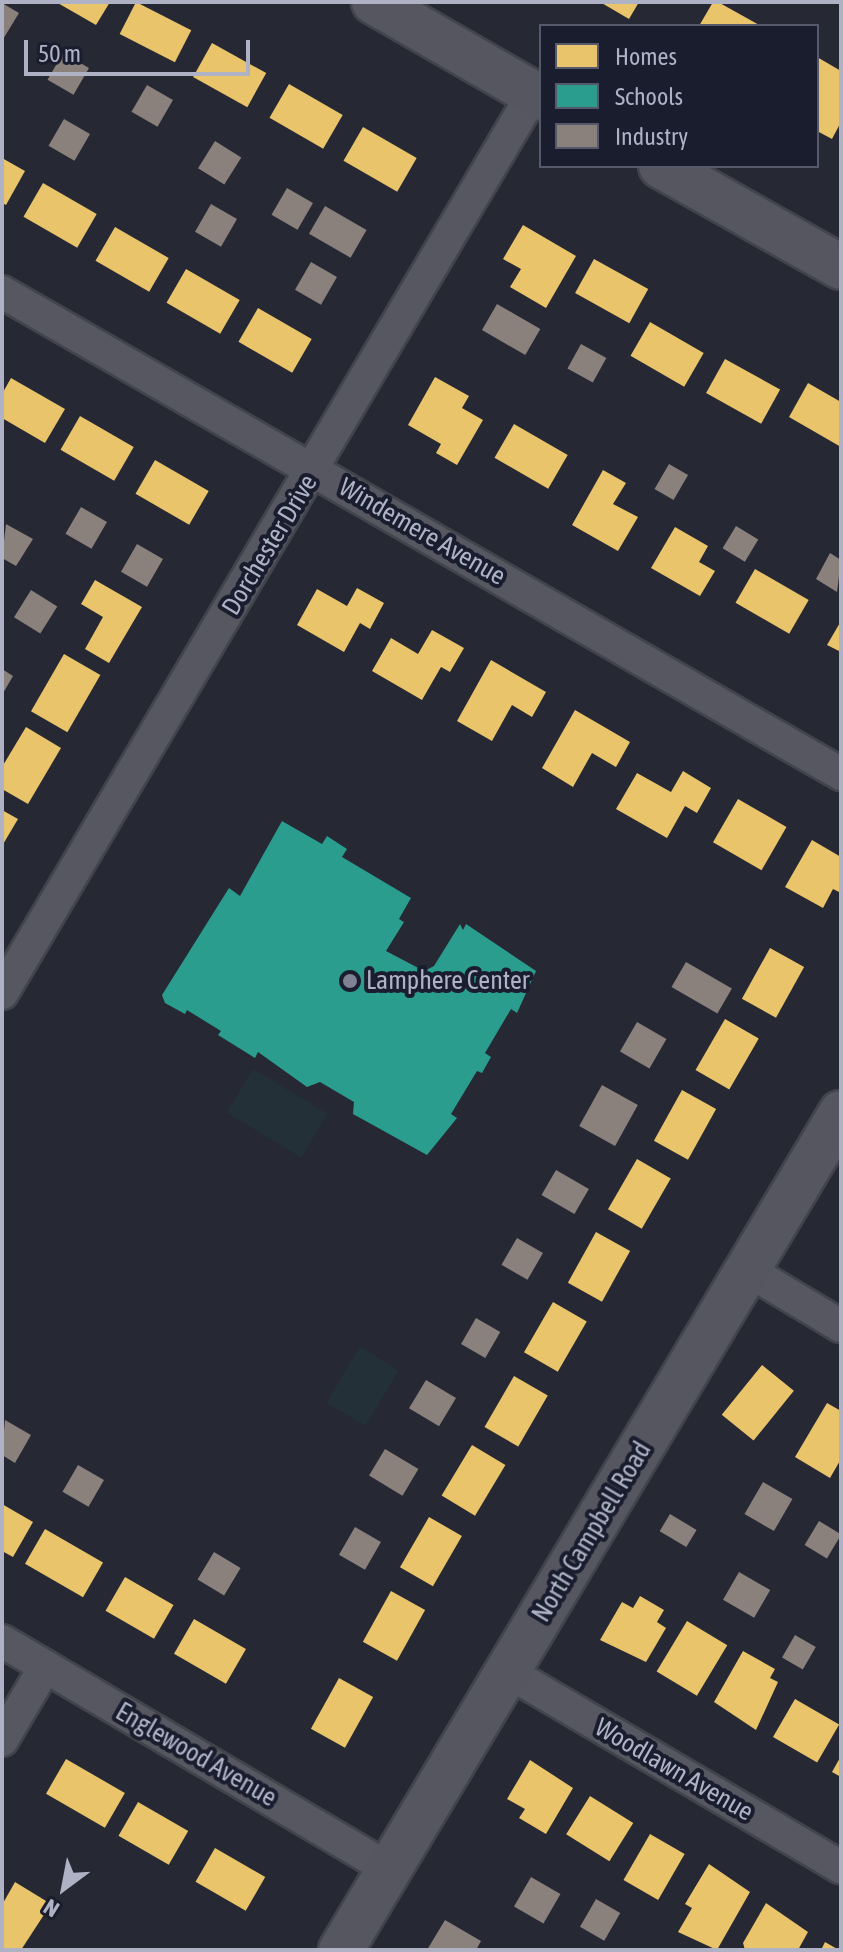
<!DOCTYPE html>
<html>
<head>
<meta charset="utf-8">
<style>
  body { margin:0 }
  #map { position:relative; width:843px; height:1952px; overflow:hidden; background:#262833; font-family:"Asap Condensed",sans-serif }
  div>[style] { position:absolute }
  [style*='--x'] { left:calc(var(--x)*1px); top:calc(var(--y)*1px); width:calc(var(--w)*1px); rotate:calc(var(--a)*1deg) }
  .green>* { inset:0; background:#233038; transform-origin:0 0 }
  .homes>* { inset:0; background:#e9c46a; transform-origin:0 0 }
  .schools>* { inset:0; background:#2a9d8f }
  .industry>* { inset:0; background:#8a817c; transform-origin:0 0 }
  .roads { filter:drop-shadow(2px 0 #42444c) drop-shadow(-2px 0 #42444c) drop-shadow(0 2px #42444c) drop-shadow(0 -2px #42444c) }
  .street>* { height:32px; margin:-16px; padding:0 16px; transform-origin:16px; border-radius:16px; background:#565761 }
  .secondary>* { height:44px; margin:-22px; padding:0 22px; transform-origin:22px; border-radius:22px; background:#55565f }
  .dots>* { width:22px; height:22px; translate:-50% -50%; box-sizing:border-box; border:4px solid #1a1d2d; border-radius:50% }
  span { translate:-50% -50%; white-space:nowrap; text-align:center; line-height:1.15; -webkit-text-stroke:8px #1a1d2d; paint-order:stroke }
  .street-label { font-size:26px; color:#afb2c5 }
  .poi-label { font-size:26px; color:#afb2c5 }
  .left { translate:0 -50%; text-align:left }
  .frame { position:absolute; inset:0; border:4px solid #afb2c5; pointer-events:none }
  .legend { position:absolute; left:539px; top:24px; width:280px; height:144px; box-sizing:border-box; background:#1a1d2d; border:2px solid #56596a; margin:0; padding:10px 14px; list-style:none; font-size:24px; color:#afb2c5 }
  .legend li { display:flex; align-items:center; gap:16px; height:40px }
  .legend b { width:40px; border:2px solid #56596a }
  .north { position:absolute; left:24px; top:1848px; width:80px; height:80px; -webkit-text-stroke:6px #1a1d2d; paint-order:stroke; rotate:212deg; font-size:22px; font-weight:700; line-height:32px; text-align:center; color:#afb2c5 }
  .north::after { content:''; display:block; margin:auto; width:28px; height:36px; background:#afb2c5; clip-path:polygon(50% 0,100% 100%,50% 72%,0 100%) }
  .scale { position:absolute; left:24px; top:40px; width:226px; height:36px; box-sizing:border-box; border:4px solid #afb2c5; border-top:0; padding-left:10px; font-size:24px; line-height:28px; white-space:nowrap; color:#afb2c5; -webkit-text-stroke:6px #1a1d2d; paint-order:stroke }
</style>
</head>
<body>
<div id="map">
  <div class="green">
    <i style="left:253px;top:1069px;width:87px;height:51px;rotate:31deg"></i>
    <i style="left:360px;top:1347px;width:45px;height:65px;rotate:31deg"></i>
  </div>
  <div class="homes">
    <i style="clip-path:polygon(56px 2px,110px 2px,96px 25px)"></i>
    <i style="left:136px;top:2px;width:62px;height:36px;rotate:27deg"></i>
    <i style="clip-path:polygon(600px 2px,639px 2px,629px 19px)"></i>
    <i style="clip-path:polygon(713px 2px,718px 2px,761px 26px,699px 26px)"></i>
    <i style="left:212px;top:43px;width:62px;height:39px;rotate:29deg"></i>
    <i style="clip-path:polygon(817px 57px,841px 71px,841px 122px,832px 139px,817px 131px)"></i>
    <i style="left:289px;top:84px;width:62px;height:39px;rotate:30deg"></i>
    <i style="left:363px;top:127px;width:62px;height:39px;rotate:30deg"></i>
    <i style="clip-path:polygon(2px 158px,25px 171px,6px 205px,2px 203px)"></i>
    <i style="left:43px;top:183px;width:62px;height:39px;rotate:30deg"></i>
    <i style="clip-path:polygon(523px 225px,576px 256px,546px 308px,510px 287px,521px 269px,503px 259px)"></i>
    <i style="left:115px;top:227px;width:62px;height:39px;rotate:30deg"></i>
    <i style="left:594px;top:259px;width:62px;height:39px;rotate:29deg"></i>
    <i style="left:186px;top:269px;width:62px;height:39px;rotate:30deg"></i>
    <i style="left:258px;top:308px;width:62px;height:39px;rotate:30deg"></i>
    <i style="left:650px;top:322px;width:62px;height:39px;rotate:30deg"></i>
    <i style="left:725px;top:359px;width:63px;height:39px;rotate:29deg"></i>
    <i style="clip-path:polygon(435px 377px,469px 396px,462px 408px,483px 420px,457px 465px,436px 453px,441px 444px,408px 425px)"></i>
    <i style="clip-path:polygon(11px 378px,65px 409px,45px 443px,2px 418px,2px 394px)"></i>
    <i style="clip-path:polygon(808px 383px,841px 402px,841px 447px,789px 417px)"></i>
    <i style="left:80px;top:416px;width:62px;height:39px;rotate:30deg"></i>
    <i style="left:514px;top:424px;width:62px;height:39px;rotate:30deg"></i>
    <i style="left:155px;top:460px;width:62px;height:39px;rotate:30deg"></i>
    <i style="clip-path:polygon(603px 470px,626px 483px,613px 504px,638px 517px,618px 551px,572px 525px)"></i>
    <i style="clip-path:polygon(675px 527px,708px 546px,699px 562px,715px 571px,700px 596px,651px 568px)"></i>
    <i style="left:755px;top:569px;width:62px;height:39px;rotate:30deg"></i>
    <i style="clip-path:polygon(95px 580px,142px 607px,109px 663px,85px 649px,103px 617px,81px 604px)"></i>
    <i style="clip-path:polygon(357px 588px,384px 603px,370px 629px,360px 623px,344px 652px,297px 625px,317px 589px,347px 606px)"></i>
    <i style="clip-path:polygon(841px 621px,841px 652px,827px 645px)"></i>
    <i style="clip-path:polygon(432px 630px,464px 648px,450px 672px,441px 667px,422px 700px,372px 671px,391px 638px,418px 654px)"></i>
    <i style="left:64px;top:654px;width:42px;height:66px;rotate:30deg"></i>
    <i style="clip-path:polygon(491px 660px,546px 692px,532px 717px,512px 705px,492px 741px,457px 721px)"></i>
    <i style="clip-path:polygon(575px 710px,630px 742px,616px 767px,592px 753px,573px 787px,542px 768px)"></i>
    <i style="clip-path:polygon(26px 727px,61px 748px,28px 804px,2px 789px,2px 767px)"></i>
    <i style="clip-path:polygon(683px 771px,711px 788px,697px 813px,685px 806px,667px 838px,616px 809px,637px 773px,671px 792px)"></i>
    <i style="left:738px;top:799px;width:56px;height:50px;rotate:30deg"></i>
    <i style="clip-path:polygon(2px 810px,18px 819px,2px 846px)"></i>
    <i style="clip-path:polygon(812px 840px,841px 857px,841px 893px,833px 889px,823px 908px,785px 887px)"></i>
    <i style="left:770px;top:948px;width:39px;height:58px;rotate:29deg"></i>
    <i style="left:725px;top:1019px;width:39px;height:59px;rotate:30deg"></i>
    <i style="left:682px;top:1090px;width:39px;height:58px;rotate:29deg"></i>
    <i style="left:637px;top:1159px;width:39px;height:58px;rotate:30deg"></i>
    <i style="left:596px;top:1232px;width:39px;height:58px;rotate:29deg"></i>
    <i style="left:553px;top:1302px;width:39px;height:58px;rotate:30deg"></i>
    <i style="left:762px;top:1365px;width:41px;height:64px;rotate:39deg"></i>
    <i style="left:514px;top:1376px;width:39px;height:59px;rotate:30deg"></i>
    <i style="clip-path:polygon(827px 1403px,841px 1411px,841px 1459px,830px 1478px,795px 1457px)"></i>
    <i style="left:472px;top:1445px;width:39px;height:59px;rotate:31deg"></i>
    <i style="clip-path:polygon(2px 1504px,33px 1522px,13px 1557px,2px 1551px)"></i>
    <i style="left:429px;top:1517px;width:38px;height:58px;rotate:30deg"></i>
    <i style="left:45px;top:1529px;width:67px;height:40px;rotate:30deg"></i>
    <i style="left:125px;top:1577px;width:56px;height:39px;rotate:30deg"></i>
    <i style="left:391px;top:1591px;width:39px;height:58px;rotate:29deg"></i>
    <i style="clip-path:polygon(640px 1596px,664px 1610px,657px 1622px,666px 1628px,646px 1662px,600px 1640px,622px 1602px,633px 1608px)"></i>
    <i style="left:194px;top:1619px;width:60px;height:40px;rotate:30deg"></i>
    <i style="left:687px;top:1621px;width:47px;height:59px;rotate:31deg"></i>
    <i style="clip-path:polygon(743px 1651px,775px 1669px,770px 1678px,778px 1682px,756px 1730px,714px 1702px)"></i>
    <i style="left:339px;top:1678px;width:39px;height:58px;rotate:29deg"></i>
    <i style="left:795px;top:1699px;width:51px;height:44px;rotate:30deg"></i>
    <i style="clip-path:polygon(841px 1756px,841px 1777px,832px 1772px)"></i>
    <i style="left:66px;top:1759px;width:68px;height:40px;rotate:30deg"></i>
    <i style="clip-path:polygon(530px 1760px,573px 1788px,546px 1834px,519px 1818px,525px 1809px,507px 1799px)"></i>
    <i style="left:590px;top:1796px;width:51px;height:45px;rotate:32deg"></i>
    <i style="left:138px;top:1802px;width:58px;height:39px;rotate:30deg"></i>
    <i style="left:650px;top:1834px;width:40px;height:53px;rotate:30deg"></i>
    <i style="left:215px;top:1848px;width:58px;height:39px;rotate:30deg"></i>
    <i style="clip-path:polygon(709px 1864px,750px 1892px,717px 1950px,678px 1932px,692px 1908px,685px 1904px)"></i>
    <i style="clip-path:polygon(15px 1882px,51px 1904px,21px 1950px,3px 1950px,2px 1905px)"></i>
    <i style="clip-path:polygon(766px 1903px,808px 1932px,798px 1950px,745px 1950px,743px 1943px)"></i>
    <i style="clip-path:polygon(825px 1942px,839px 1950px,821px 1950px)"></i>
  </div>
  <div class="schools">
    <i style="clip-path:polygon(282px 821px,322px 844px,327px 836px,347px 849px,342px 857px,411px 898px,399px 919px,404px 922px,386px 951px,424px 971px,434px 966px,460px 924px,463px 930px,466px 924px,536px 971px,517px 1013px,511px 1009px,485px 1053px,491px 1057px,482px 1073px,477px 1071px,451px 1114px,457px 1118px,427px 1155px,353px 1114px,354px 1102px,320px 1082px,307px 1087px,258px 1052px,255px 1058px,218px 1035px,221px 1031px,187px 1010px,185px 1014px,165px 1003px,162px 995px,229px 888px,240px 896px)"></i>
  </div>
  <div class="industry">
    <i style="clip-path:polygon(2px 3px,19px 13px,2px 41px)"></i>
    <i style="left:63px;top:53px;width:30px;height:31px;rotate:30deg"></i>
    <i style="left:147px;top:85px;width:30px;height:31px;rotate:30deg"></i>
    <i style="left:64px;top:119px;width:30px;height:31px;rotate:30deg"></i>
    <i style="left:215px;top:141px;width:31px;height:32px;rotate:32deg"></i>
    <i style="left:287px;top:188px;width:30px;height:31px;rotate:30deg"></i>
    <i style="left:211px;top:204px;width:30px;height:32px;rotate:30deg"></i>
    <i style="left:325px;top:206px;width:48px;height:32px;rotate:30deg"></i>
    <i style="left:311px;top:262px;width:30px;height:32px;rotate:30deg"></i>
    <i style="left:497px;top:304px;width:50px;height:30px;rotate:30deg"></i>
    <i style="left:581px;top:344px;width:29px;height:28px;rotate:29deg"></i>
    <i style="left:669px;top:464px;width:22px;height:29px;rotate:30deg"></i>
    <i style="left:81px;top:507px;width:30px;height:31px;rotate:30deg"></i>
    <i style="clip-path:polygon(6px 524px,33px 539px,16px 566px,2px 558px)"></i>
    <i style="left:736px;top:526px;width:26px;height:26px;rotate:31deg"></i>
    <i style="left:137px;top:544px;width:30px;height:32px;rotate:30deg"></i>
    <i style="clip-path:polygon(830px 553px,841px 560px,837px 592px,816px 579px)"></i>
    <i style="left:31px;top:590px;width:31px;height:32px;rotate:32deg"></i>
    <i style="clip-path:polygon(2px 669px,13px 676px,2px 695px)"></i>
    <i style="left:686px;top:962px;width:53px;height:29px;rotate:30deg"></i>
    <i style="left:637px;top:1022px;width:34px;height:34px;rotate:30deg"></i>
    <i style="left:602px;top:1085px;width:41px;height:47px;rotate:29deg"></i>
    <i style="left:556px;top:1170px;width:38px;height:29px;rotate:30deg"></i>
    <i style="left:517px;top:1238px;width:30px;height:31px;rotate:30deg"></i>
    <i style="left:476px;top:1318px;width:28px;height:30px;rotate:30deg"></i>
    <i style="left:426px;top:1380px;width:35px;height:33px;rotate:31deg"></i>
    <i style="clip-path:polygon(5px 1420px,31px 1435px,15px 1463px,2px 1455px)"></i>
    <i style="left:385px;top:1449px;width:39px;height:31px;rotate:31deg"></i>
    <i style="left:78px;top:1465px;width:30px;height:31px;rotate:30deg"></i>
    <i style="left:763px;top:1482px;width:34px;height:37px;rotate:30deg"></i>
    <i style="left:670px;top:1514px;width:31px;height:20px;rotate:31deg"></i>
    <i style="left:819px;top:1521px;width:26px;height:28px;rotate:31deg"></i>
    <i style="left:355px;top:1527px;width:30px;height:32px;rotate:30deg"></i>
    <i style="left:214px;top:1552px;width:31px;height:32px;rotate:31deg"></i>
    <i style="left:739px;top:1572px;width:36px;height:32px;rotate:30deg"></i>
    <i style="left:795px;top:1635px;width:24px;height:26px;rotate:30deg"></i>
    <i style="left:531px;top:1877px;width:34px;height:34px;rotate:30deg"></i>
    <i style="left:596px;top:1899px;width:28px;height:32px;rotate:30deg"></i>
    <i style="clip-path:polygon(445px 1920px,481px 1941px,476px 1950px,427px 1950px)"></i>
  </div>
  <div class="roads">
    <div class="street">
      <i style="--x:2;--y:292;--w:968;--a:29.88"></i>
      <i style="--x:2;--y:993;--w:1044;--a:-59.43"></i>
      <i style="--x:749;--y:1271;--w:107;--a:30.9"></i>
      <i style="--x:2;--y:1641;--w:449;--a:30.5"></i>
      <i style="--x:508;--y:1672;--w:386;--a:30.4"></i>
      <i style="--x:2;--y:1740;--w:85;--a:-59.5"></i>
    </div>
    <div class="secondary">
      <i style="--x:374;--y:2;--w:193;--a:29.9"></i>
      <i style="--x:661;--y:166;--w:206;--a:29.3"></i>
      <i style="--x:341;--y:1950;--w:975;--a:-59.15"></i>
    </div>
  </div>
  <div class="dots">
    <i style="left:350px;top:981px;background:#7f8292"></i>
  </div>
  <div class="street-label">
    <span style="left:422px;top:532px;rotate:30deg">Windemere Avenue</span>
    <span style="left:270px;top:545px;rotate:-59deg">Dorchester Drive</span>
    <span style="left:592px;top:1532px;rotate:-59deg">North Campbell Road</span>
    <span style="left:196px;top:1755px;rotate:30deg">Englewood Avenue</span>
    <span style="left:674px;top:1770px;rotate:30deg">Woodlawn Avenue</span>
  </div>
  <div class="poi-label">
    <span class="left" style="left:366px;top:981px">Lamphere Center</span>
  </div>
  <div class="frame"></div>
  <ul class="legend">
  <li><b style="height:22px;background:#e9c46a"></b>Homes</li>
  <li><b style="height:22px;background:#2a9d8f"></b>Schools</li>
  <li><b style="height:22px;background:#8a817c"></b>Industry</li>
  </ul>
  <div class="north">N</div>
  <div class="scale">50 m</div>
</div>
</body>
</html>
